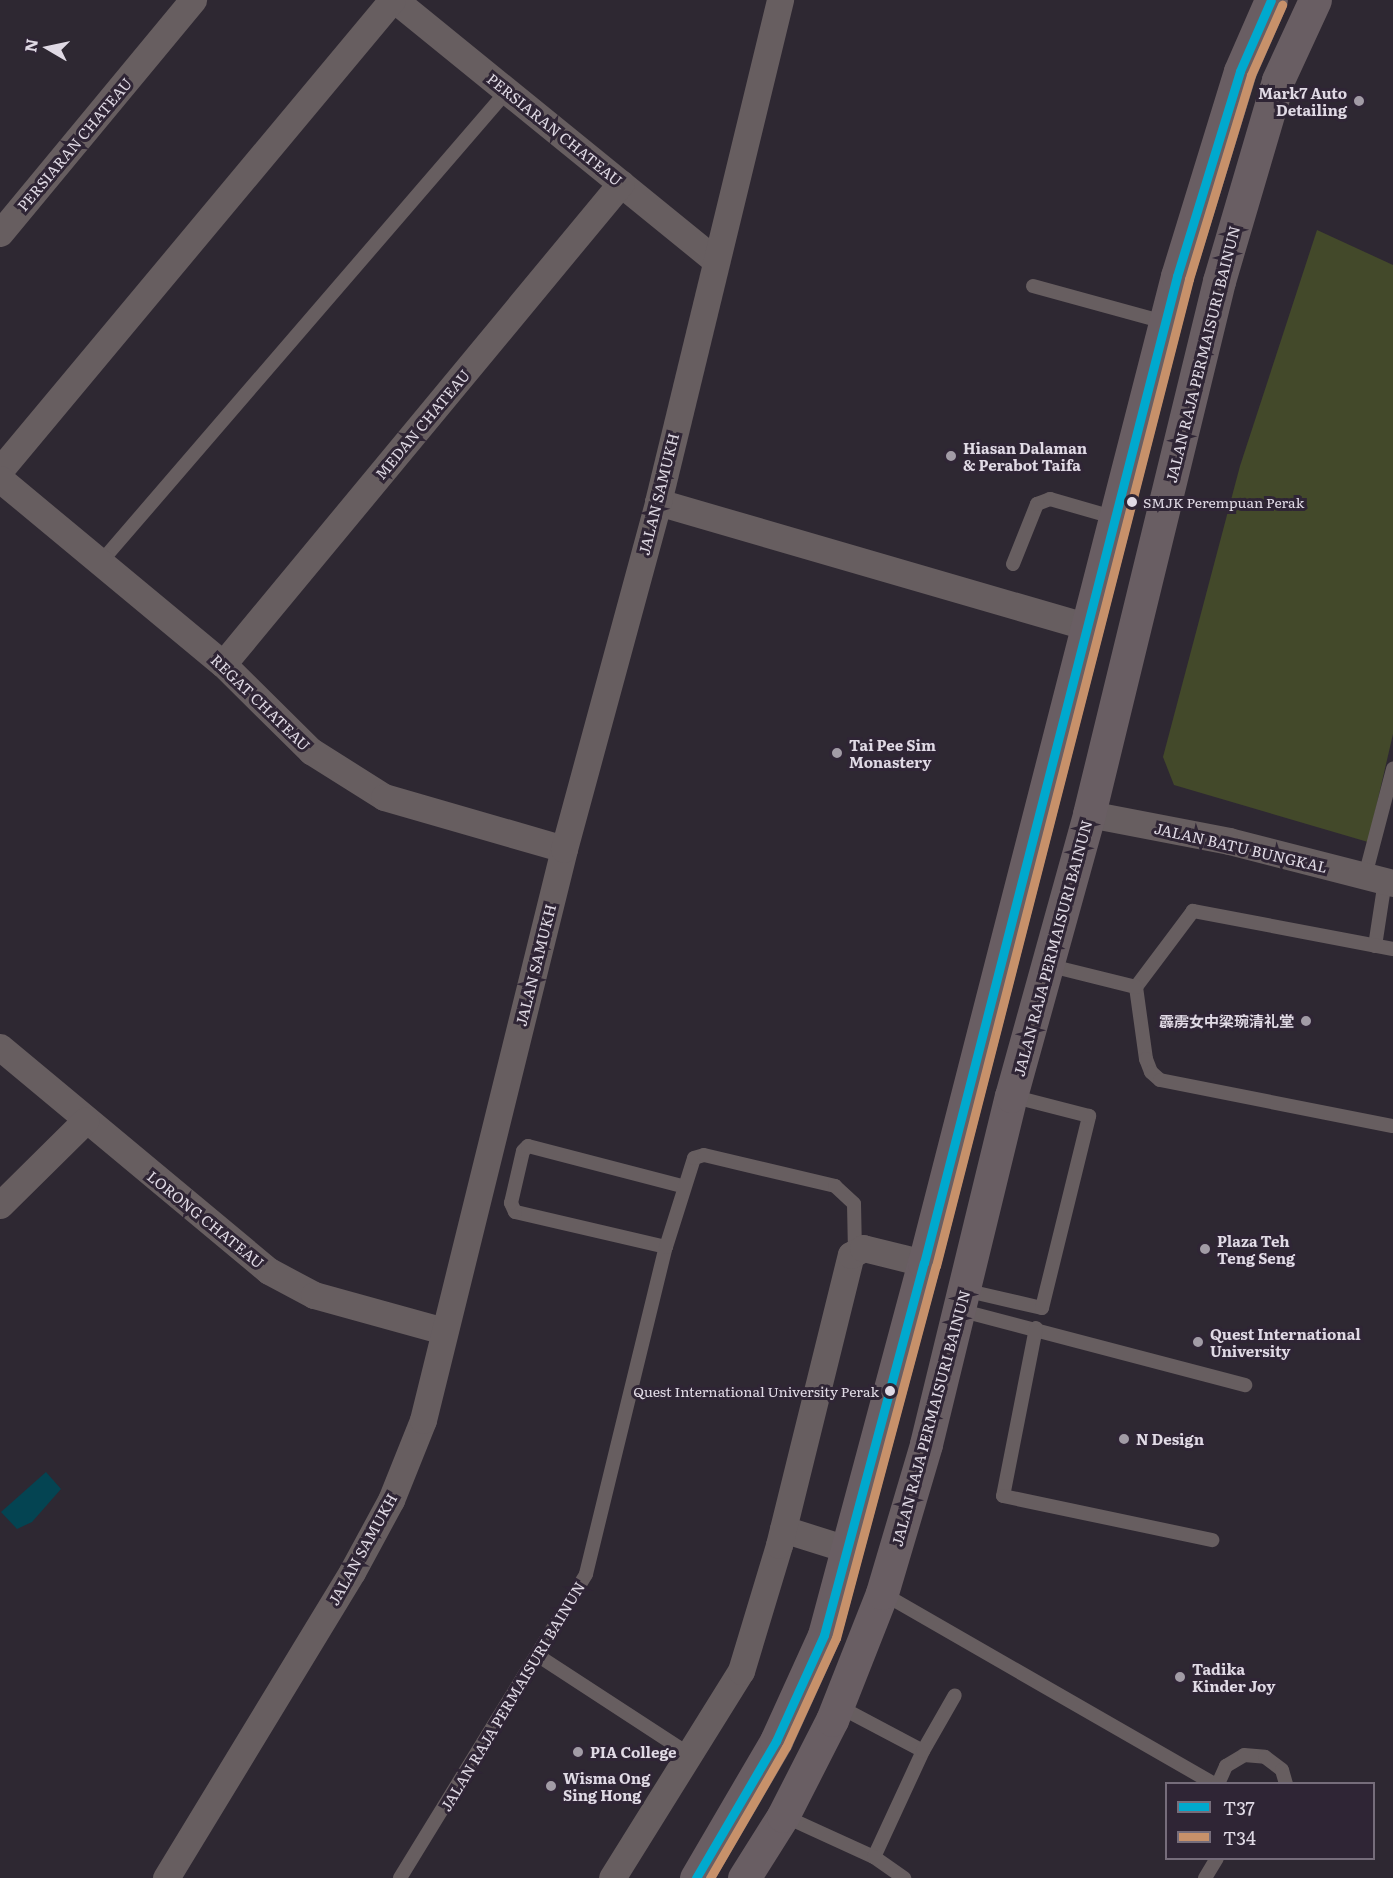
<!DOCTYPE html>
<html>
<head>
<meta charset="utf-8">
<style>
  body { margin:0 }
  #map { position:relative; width:1393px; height:1878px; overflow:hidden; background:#2e2832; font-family:Literata,"Noto Sans SC",serif }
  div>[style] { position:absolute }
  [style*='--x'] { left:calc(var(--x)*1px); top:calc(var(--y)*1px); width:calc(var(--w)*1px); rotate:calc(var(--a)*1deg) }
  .green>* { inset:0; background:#43492a }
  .water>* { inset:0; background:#044452 }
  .service>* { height:14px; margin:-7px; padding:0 7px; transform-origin:7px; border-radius:7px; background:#675e60 }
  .minor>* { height:27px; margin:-13.5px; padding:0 13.5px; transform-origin:13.5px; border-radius:13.5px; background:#675e60 }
  .primary>* { height:33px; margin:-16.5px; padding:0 16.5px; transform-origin:16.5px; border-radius:16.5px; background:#695e63 }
  .bus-1>* { height:9px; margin:-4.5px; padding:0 4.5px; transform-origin:4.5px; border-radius:4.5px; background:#00a9ce }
  .bus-2>* { height:9px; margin:-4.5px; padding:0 4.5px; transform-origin:4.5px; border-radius:4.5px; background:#c7916a }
  .dots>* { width:16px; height:16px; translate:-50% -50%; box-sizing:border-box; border:3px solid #2f2535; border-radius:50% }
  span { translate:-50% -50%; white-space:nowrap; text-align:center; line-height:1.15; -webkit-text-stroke:6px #2f2535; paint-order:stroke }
  .bus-label { font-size:14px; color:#e0dae5 }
  .left { translate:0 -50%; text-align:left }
  .right { translate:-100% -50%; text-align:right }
  .poi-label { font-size:15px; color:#e0dae5; font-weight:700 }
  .street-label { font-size:15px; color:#e0dae5 }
  .legend { position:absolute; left:1165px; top:1782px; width:210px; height:78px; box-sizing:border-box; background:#2f2535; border:2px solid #766d7b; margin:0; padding:8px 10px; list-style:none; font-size:18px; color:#e0dae5 }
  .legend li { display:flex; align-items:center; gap:12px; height:30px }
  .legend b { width:30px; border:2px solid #766d7b }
  .north { position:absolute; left:18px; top:18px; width:60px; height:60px; -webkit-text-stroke:4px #2f2535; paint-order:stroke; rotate:279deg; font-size:16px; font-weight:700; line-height:24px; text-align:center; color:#e0dae5 }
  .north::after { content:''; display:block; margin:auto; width:21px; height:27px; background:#e0dae5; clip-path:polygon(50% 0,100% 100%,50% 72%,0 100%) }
</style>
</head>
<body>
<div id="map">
  <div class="green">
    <i style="clip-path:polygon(1317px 230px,1393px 265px,1393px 734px,1368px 842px,1174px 785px,1163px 757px,1240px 466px)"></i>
  </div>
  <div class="water">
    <i style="clip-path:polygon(46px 1472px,61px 1489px,32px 1522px,17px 1529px,1px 1512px)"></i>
  </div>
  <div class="service">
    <i style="--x:1033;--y:286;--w:137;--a:15.3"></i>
    <i style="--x:100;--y:563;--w:623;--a:-49.23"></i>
    <i style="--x:1013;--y:564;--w:65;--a:-68.2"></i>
    <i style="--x:1037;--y:504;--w:14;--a:-21"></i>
    <i style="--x:1050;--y:499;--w:69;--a:16.1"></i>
    <i style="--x:1365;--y:876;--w:111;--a:-75.3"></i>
    <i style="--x:1375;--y:946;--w:66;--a:-81.3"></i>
    <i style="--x:1393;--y:949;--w:204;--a:-169.2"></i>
    <i style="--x:1193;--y:911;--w:95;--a:126.9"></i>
    <i style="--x:1136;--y:987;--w:73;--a:82.1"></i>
    <i style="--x:1146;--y:1059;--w:14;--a:69"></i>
    <i style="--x:1151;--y:1072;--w:12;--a:42"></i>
    <i style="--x:1160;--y:1080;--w:237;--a:11.2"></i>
    <i style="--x:1047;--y:965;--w:92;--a:13.9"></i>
    <i style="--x:666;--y:1247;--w:155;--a:-166.9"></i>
    <i style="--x:515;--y:1212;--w:10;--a:-114"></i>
    <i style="--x:511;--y:1203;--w:53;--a:-77"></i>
    <i style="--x:523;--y:1151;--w:7;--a:-45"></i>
    <i style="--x:528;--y:1146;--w:159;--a:14.6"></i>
    <i style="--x:964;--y:1290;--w:80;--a:13"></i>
    <i style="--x:1042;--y:1308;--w:198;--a:-76.2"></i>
    <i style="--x:1089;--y:1116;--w:81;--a:-165.6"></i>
    <i style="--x:959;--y:1310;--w:296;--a:14.7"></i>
    <i style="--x:1036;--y:1328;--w:171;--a:101.1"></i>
    <i style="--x:1003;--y:1496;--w:214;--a:11.9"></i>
    <i style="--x:882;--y:1593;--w:383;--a:29.9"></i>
    <i style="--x:537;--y:1655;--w:181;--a:33.1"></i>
    <i style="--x:838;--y:1706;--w:96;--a:27.9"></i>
    <i style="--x:1218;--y:1784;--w:20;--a:-66"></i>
    <i style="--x:1226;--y:1766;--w:21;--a:-31"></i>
    <i style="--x:1244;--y:1755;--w:21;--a:5"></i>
    <i style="--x:1265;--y:1757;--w:21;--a:37"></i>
    <i style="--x:1282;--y:1770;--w:15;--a:74"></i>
    <i style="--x:784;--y:1816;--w:99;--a:24.5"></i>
    <i style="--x:874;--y:1857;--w:117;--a:-65.2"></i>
    <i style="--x:923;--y:1751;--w:64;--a:-60.3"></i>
    <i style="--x:874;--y:1857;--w:37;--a:35"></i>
    <i style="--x:400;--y:1878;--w:356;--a:-58.5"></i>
    <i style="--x:586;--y:1574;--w:337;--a:-76.3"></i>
    <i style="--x:666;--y:1247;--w:93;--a:-72.5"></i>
    <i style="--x:694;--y:1158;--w:10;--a:-17"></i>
    <i style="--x:704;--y:1155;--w:135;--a:13.3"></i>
    <i style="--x:835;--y:1186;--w:26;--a:43"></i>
    <i style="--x:854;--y:1204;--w:46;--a:88.8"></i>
    <i style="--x:1205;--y:1878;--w:23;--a:-59"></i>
  </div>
  <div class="minor">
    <i style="--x:395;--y:0;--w:411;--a:39.1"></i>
    <i style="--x:0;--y:233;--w:303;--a:-50.4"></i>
    <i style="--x:0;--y:470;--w:612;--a:-50.17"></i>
    <i style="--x:0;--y:479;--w:290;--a:39.7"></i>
    <i style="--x:223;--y:664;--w:124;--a:44.7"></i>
    <i style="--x:311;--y:751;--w:86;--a:32.2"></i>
    <i style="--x:384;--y:797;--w:187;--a:16.1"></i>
    <i style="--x:658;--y:502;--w:449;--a:16.2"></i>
    <i style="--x:223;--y:664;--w:624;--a:-50.39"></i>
    <i style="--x:1089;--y:814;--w:143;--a:10.9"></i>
    <i style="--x:1229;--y:841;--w:169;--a:14.4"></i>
    <i style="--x:0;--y:1047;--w:350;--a:39.8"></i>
    <i style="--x:269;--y:1271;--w:51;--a:28.1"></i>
    <i style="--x:314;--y:1295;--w:135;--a:15.5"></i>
    <i style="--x:0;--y:1205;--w:120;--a:-44.7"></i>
    <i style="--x:783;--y:1529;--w:67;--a:17.4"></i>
    <i style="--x:166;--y:1878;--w:358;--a:-58.7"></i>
    <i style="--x:352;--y:1572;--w:82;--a:-61.6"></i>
    <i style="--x:391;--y:1500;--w:86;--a:-68.2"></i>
    <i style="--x:423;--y:1420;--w:588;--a:-76.13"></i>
    <i style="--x:564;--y:849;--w:360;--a:-74.8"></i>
    <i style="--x:658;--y:502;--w:517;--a:-76.34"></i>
    <i style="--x:612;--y:1878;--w:244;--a:-58.1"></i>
    <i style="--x:741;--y:1671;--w:132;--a:-73.2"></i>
    <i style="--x:779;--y:1545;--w:299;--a:-76.1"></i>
    <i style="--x:851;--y:1255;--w:14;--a:-30"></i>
    <i style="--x:863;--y:1248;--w:63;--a:13.8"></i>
  </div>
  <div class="primary">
    <i style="--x:696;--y:1878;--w:159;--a:-59.7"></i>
    <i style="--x:776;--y:1741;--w:116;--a:-65.6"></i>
    <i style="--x:824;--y:1635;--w:385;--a:-75"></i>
    <i style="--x:924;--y:1263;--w:1019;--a:-75.62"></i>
    <i style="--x:1177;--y:276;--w:214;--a:-72.9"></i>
    <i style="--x:1240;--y:71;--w:77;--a:-66.4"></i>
    <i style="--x:744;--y:1878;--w:73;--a:-57.8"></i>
    <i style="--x:783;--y:1816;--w:108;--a:-63"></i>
    <i style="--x:832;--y:1720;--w:136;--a:-68.5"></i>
    <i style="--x:882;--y:1593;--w:155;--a:-73.5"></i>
    <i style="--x:926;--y:1444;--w:358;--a:-76.3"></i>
    <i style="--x:1011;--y:1096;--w:293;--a:-74.5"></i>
    <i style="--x:1089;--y:814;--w:549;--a:-76.29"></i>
    <i style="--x:1219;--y:281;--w:209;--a:-73.6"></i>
    <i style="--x:1278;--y:80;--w:88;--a:-65.2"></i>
  </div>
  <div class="bus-1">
    <i style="--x:696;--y:1878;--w:159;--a:-59.7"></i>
    <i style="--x:776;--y:1741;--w:116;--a:-65.6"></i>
    <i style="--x:824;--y:1635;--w:385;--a:-75"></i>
    <i style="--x:924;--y:1263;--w:1019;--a:-75.62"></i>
    <i style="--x:1177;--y:276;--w:214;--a:-72.9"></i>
    <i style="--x:1240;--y:71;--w:77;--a:-66.4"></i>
  </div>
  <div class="bus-2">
    <i style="--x:710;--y:1878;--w:151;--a:-59.9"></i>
    <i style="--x:786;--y:1747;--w:120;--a:-65.4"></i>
    <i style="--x:836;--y:1638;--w:385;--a:-75"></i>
    <i style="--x:936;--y:1266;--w:1019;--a:-75.62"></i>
    <i style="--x:1189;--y:279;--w:213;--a:-73.1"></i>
    <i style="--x:1251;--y:75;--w:77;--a:-66.1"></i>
  </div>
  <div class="dots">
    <i style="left:1359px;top:101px;background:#a29ca6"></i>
    <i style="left:951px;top:456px;background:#a29ca6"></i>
    <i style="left:1132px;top:502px;background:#e0dae5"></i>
    <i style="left:837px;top:753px;background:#a29ca6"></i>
    <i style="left:1306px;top:1021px;background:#a29ca6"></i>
    <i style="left:1205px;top:1249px;background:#a29ca6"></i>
    <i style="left:1198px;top:1342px;background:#a29ca6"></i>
    <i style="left:890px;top:1391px;background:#e0dae5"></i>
    <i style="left:1124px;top:1439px;background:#a29ca6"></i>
    <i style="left:1180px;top:1677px;background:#a29ca6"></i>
    <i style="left:578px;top:1752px;background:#a29ca6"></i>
    <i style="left:551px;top:1786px;background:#a29ca6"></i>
  </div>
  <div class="bus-label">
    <span class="left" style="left:1143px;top:502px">SMJK Perempuan Perak</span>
    <span class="right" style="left:879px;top:1391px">Quest International University Perak</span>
  </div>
  <div class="poi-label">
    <span class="right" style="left:1347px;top:101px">Mark7 Auto<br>Detailing</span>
    <span class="left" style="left:963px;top:456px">Hiasan Dalaman<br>&amp; Perabot Taifa</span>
    <span class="left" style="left:849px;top:753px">Tai Pee Sim<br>Monastery</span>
    <span class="right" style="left:1294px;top:1021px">霹雳女中梁琬清礼堂</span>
    <span class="left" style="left:1217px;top:1249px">Plaza Teh<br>Teng Seng</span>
    <span class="left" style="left:1210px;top:1342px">Quest International<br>University</span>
    <span class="left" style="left:1136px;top:1439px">N Design</span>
    <span class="left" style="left:1192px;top:1677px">Tadika<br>Kinder Joy</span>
    <span class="left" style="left:590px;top:1752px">PIA College</span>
    <span class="left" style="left:563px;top:1786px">Wisma Ong<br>Sing Hong</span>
  </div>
  <div class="street-label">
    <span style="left:555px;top:129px;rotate:39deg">PERSIARAN CHATEAU</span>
    <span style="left:74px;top:144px;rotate:-50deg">PERSIARAN CHATEAU</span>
    <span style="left:1202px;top:354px;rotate:-76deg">JALAN RAJA PERMAISURI BAINUN</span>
    <span style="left:422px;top:424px;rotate:-50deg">MEDAN CHATEAU</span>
    <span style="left:658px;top:494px;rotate:-76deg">JALAN SAMUKH</span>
    <span style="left:261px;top:702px;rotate:44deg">REGAT CHATEAU</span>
    <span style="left:1241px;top:847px;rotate:13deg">JALAN BATU BUNGKAL</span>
    <span style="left:1052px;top:948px;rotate:-75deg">JALAN RAJA PERMAISURI BAINUN</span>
    <span style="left:535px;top:965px;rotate:-76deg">JALAN SAMUKH</span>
    <span style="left:206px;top:1219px;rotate:39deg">LORONG CHATEAU</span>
    <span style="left:930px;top:1418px;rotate:-75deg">JALAN RAJA PERMAISURI BAINUN</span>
    <span style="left:362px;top:1549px;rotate:-61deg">JALAN SAMUKH</span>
    <span style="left:512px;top:1696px;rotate:-59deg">JALAN RAJA PERMAISURI BAINUN</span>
  </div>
  <ul class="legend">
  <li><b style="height:8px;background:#00a9ce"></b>T37</li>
  <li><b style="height:8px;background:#c7916a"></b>T34</li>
  </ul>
  <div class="north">N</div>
</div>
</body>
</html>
